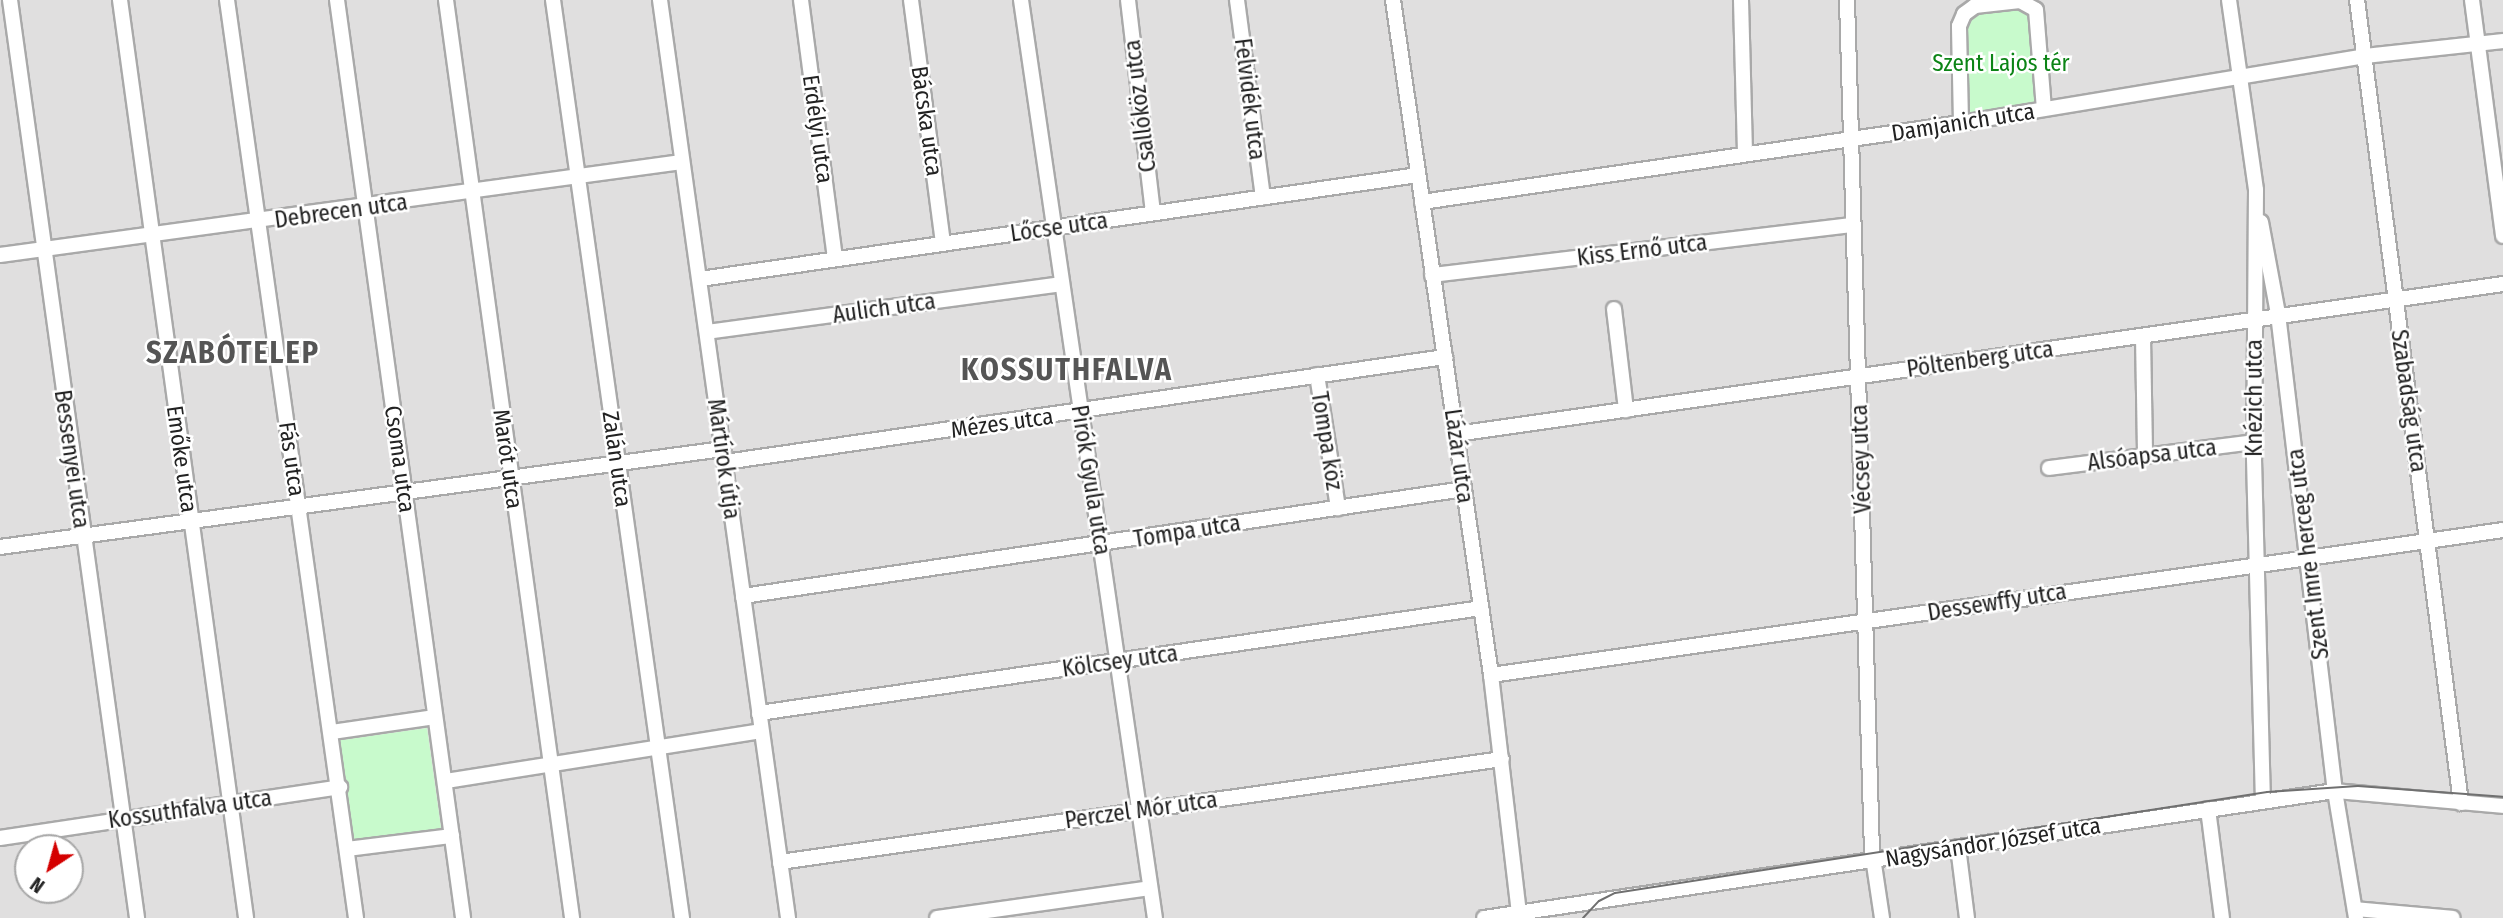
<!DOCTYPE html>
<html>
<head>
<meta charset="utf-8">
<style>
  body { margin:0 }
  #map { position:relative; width:2503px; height:918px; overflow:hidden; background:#f2efe9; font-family:"Fira Sans Condensed",sans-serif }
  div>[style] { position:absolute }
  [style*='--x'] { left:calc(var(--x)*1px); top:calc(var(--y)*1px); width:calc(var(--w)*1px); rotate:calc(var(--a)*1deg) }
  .residential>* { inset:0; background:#e0dfdf }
  .park>* { inset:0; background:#c8facc; transform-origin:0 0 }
  .roads { filter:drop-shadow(2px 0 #a9a9a9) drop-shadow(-2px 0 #a9a9a9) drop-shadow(0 2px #a9a9a9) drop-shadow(0 -2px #a9a9a9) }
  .minor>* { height:14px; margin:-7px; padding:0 7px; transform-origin:7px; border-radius:7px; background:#fff }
  .tram>* { height:2px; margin:-1px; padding:0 1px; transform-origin:1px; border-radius:1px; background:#707070 }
  span { translate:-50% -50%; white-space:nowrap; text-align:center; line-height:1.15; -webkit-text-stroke:5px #fff; paint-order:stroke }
  .park-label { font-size:23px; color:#0c8416 }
  .street-label { font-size:23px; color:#222 }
  .district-label { font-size:30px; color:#555; font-weight:700; letter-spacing:2px }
  .north { position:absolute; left:14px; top:834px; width:70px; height:70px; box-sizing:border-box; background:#fff; border:2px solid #a7a7a7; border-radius:50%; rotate:216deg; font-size:19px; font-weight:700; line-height:28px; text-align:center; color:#222 }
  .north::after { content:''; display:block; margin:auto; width:24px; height:32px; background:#d40000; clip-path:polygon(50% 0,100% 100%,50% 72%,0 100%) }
</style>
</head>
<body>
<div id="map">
  <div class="residential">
    <i style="clip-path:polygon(evenodd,0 0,2503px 0,2503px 918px,0 918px,0 0,28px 848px,70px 848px,70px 890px,28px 890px,28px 848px)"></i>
  </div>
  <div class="park">
    <i style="clip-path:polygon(2022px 10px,2034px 16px,2040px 103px,1967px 114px,1964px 23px,1974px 14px)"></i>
    <i style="left:427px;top:728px;width:102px;height:88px;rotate:82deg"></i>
  </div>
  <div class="roads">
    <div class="minor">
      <i style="--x:10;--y:0;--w:927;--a:82.12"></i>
      <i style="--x:120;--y:0;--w:927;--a:82.18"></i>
      <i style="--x:227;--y:0;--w:927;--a:82"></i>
      <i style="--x:337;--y:0;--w:927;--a:82.18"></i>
      <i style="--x:446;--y:0;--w:927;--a:82.18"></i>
      <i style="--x:553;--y:0;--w:927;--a:82"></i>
      <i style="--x:660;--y:0;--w:927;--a:82.06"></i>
      <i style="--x:801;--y:0;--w:259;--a:82.5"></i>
      <i style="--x:911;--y:0;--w:244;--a:82.5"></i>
      <i style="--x:1021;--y:0;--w:928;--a:81.7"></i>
      <i style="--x:1128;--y:0;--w:214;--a:83.3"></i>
      <i style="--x:1237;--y:0;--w:199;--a:82.5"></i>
      <i style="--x:1393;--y:0;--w:682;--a:81.74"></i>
      <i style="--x:1491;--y:675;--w:239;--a:83.3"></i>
      <i style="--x:1741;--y:0;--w:154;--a:88.5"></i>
      <i style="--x:1847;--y:0;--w:851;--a:88.32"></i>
      <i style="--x:1872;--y:851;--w:68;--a:81.5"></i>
      <i style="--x:2229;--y:0;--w:192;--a:81.9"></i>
      <i style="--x:2256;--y:190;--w:269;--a:90.4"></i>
      <i style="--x:2254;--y:459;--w:340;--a:88.5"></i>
      <i style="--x:2357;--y:0;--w:810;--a:82.62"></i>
      <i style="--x:2472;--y:0;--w:238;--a:82.5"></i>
      <i style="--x:1961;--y:123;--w:97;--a:-91.2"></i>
      <i style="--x:1959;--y:26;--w:13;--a:-67"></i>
      <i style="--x:1964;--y:14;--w:14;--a:-36"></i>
      <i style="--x:1975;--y:6;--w:45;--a:-6.3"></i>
      <i style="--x:2020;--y:1;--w:18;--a:29"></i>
      <i style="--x:2036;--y:10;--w:99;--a:85.4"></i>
      <i style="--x:1422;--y:202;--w:545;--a:-8.34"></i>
      <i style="--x:1961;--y:123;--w:410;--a:-9.4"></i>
      <i style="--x:2365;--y:56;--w:139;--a:-6.2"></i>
      <i style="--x:2261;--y:222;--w:94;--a:79.5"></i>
      <i style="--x:2278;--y:314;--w:480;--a:83.2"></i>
      <i style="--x:2335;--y:791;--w:129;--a:80.6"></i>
      <i style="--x:0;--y:255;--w:688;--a:-7.77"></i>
      <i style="--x:1432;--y:275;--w:424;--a:-6.8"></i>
      <i style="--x:700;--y:279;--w:725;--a:-8.24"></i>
      <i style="--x:1614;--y:309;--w:102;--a:83.2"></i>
      <i style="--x:707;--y:332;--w:357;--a:-7.7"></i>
      <i style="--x:2143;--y:337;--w:119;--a:89"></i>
      <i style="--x:1317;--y:375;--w:135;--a:81"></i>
      <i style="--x:1456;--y:434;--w:1058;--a:-8.15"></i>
      <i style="--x:725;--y:462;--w:728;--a:-8.3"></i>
      <i style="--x:2049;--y:468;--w:207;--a:-7.2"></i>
      <i style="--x:0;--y:547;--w:730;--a:-7.72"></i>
      <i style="--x:743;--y:596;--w:729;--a:-8.44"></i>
      <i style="--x:1491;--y:675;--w:1022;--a:-8.15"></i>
      <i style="--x:759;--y:713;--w:730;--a:-8.27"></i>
      <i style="--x:332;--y:732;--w:104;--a:-8.3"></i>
      <i style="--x:446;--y:781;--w:319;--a:-9"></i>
      <i style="--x:2208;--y:809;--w:110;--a:82.7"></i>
      <i style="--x:0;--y:838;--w:344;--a:-8.5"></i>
      <i style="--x:1958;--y:847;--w:72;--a:82.8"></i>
      <i style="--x:347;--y:849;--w:106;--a:-7.1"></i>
      <i style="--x:780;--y:862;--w:729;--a:-8.12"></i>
      <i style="--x:2355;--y:909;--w:98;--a:5.2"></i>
      <i style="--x:937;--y:918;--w:215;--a:-8"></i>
      <i style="--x:1484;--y:918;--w:860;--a:-8.49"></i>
      <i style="--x:2335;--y:791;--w:169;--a:5.1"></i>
    </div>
  </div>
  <div class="tram">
    <i style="--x:1583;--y:918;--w:23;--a:-47"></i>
    <i style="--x:1599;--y:901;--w:18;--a:-27"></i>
    <i style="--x:1615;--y:893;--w:660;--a:-8.81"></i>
    <i style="--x:2267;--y:792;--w:91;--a:-3.8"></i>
    <i style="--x:2358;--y:786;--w:145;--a:4.3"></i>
  </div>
  <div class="park-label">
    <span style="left:2001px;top:63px">Szent Lajos tér</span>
  </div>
  <div class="street-label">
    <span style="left:1250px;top:99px;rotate:83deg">Felvidék utca</span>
    <span style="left:1140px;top:106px;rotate:-97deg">Csallóköz utca</span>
    <span style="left:927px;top:121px;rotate:82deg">Bácska utca</span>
    <span style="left:1963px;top:122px;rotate:-9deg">Damjanich utca</span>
    <span style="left:818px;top:129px;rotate:82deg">Erdélyi utca</span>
    <span style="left:341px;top:211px;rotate:-8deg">Debrecen utca</span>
    <span style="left:1059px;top:227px;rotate:-8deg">Lőcse utca</span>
    <span style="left:1642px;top:250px;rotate:-7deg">Kiss Ernő utca</span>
    <span style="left:884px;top:308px;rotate:-8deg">Aulich utca</span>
    <span style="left:1980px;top:359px;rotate:-8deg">Pöltenberg utca</span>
    <span style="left:2254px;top:398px;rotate:-90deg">Knézich utca</span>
    <span style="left:2409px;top:401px;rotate:82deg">Szabadság utca</span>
    <span style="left:1002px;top:423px;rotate:-8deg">Mézes utca</span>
    <span style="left:1327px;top:441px;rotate:81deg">Tompa köz</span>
    <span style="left:2152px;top:455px;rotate:-7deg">Alsóapsa utca</span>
    <span style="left:1459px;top:456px;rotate:82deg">Lázár utca</span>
    <span style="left:72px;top:459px;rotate:82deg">Bessenyei utca</span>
    <span style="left:182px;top:459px;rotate:82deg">Emőke utca</span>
    <span style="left:292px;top:459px;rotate:82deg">Fás utca</span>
    <span style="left:400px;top:459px;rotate:82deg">Csoma utca</span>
    <span style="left:508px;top:459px;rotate:82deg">Marót utca</span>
    <span style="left:617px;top:459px;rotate:82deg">Zalán utca</span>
    <span style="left:724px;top:459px;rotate:82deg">Mártírok útja</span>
    <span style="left:1861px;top:459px;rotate:-92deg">Vécsey utca</span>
    <span style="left:1091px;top:480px;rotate:81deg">Pirók Gyula utca</span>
    <span style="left:1187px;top:531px;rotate:-9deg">Tompa utca</span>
    <span style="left:2308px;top:554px;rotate:-97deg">Szent Imre herceg utca</span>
    <span style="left:1997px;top:602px;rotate:-9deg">Dessewffy utca</span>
    <span style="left:1120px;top:661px;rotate:-8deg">Kölcsey utca</span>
    <span style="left:190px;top:809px;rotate:-8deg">Kossuthfalva utca</span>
    <span style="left:1141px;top:810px;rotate:-8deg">Perczel Mór utca</span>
    <span style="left:1993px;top:842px;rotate:-9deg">Nagysándor József utca</span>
  </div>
  <div class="district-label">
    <span style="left:233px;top:353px">SZABÓTELEP</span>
    <span style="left:1067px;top:370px">KOSSUTHFALVA</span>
  </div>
  <div class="north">N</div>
</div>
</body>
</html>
